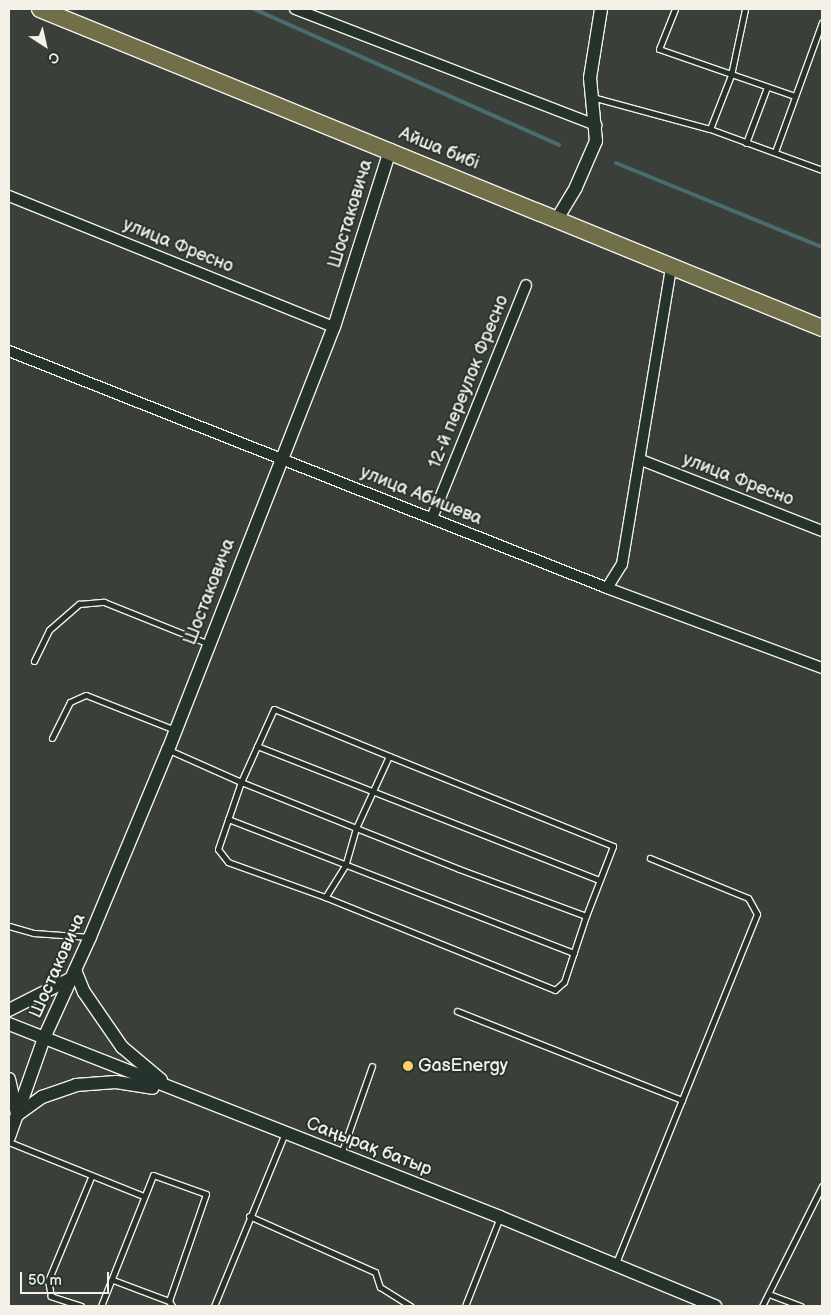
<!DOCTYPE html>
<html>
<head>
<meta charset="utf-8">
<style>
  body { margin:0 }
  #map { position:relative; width:831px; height:1315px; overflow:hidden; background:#3a3f39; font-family:"Balsamiq Sans",sans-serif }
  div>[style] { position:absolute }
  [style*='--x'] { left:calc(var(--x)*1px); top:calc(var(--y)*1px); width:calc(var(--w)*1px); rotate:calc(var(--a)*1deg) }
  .stream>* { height:4px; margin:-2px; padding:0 2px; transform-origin:2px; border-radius:2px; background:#4a6b70 }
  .roads { filter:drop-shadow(1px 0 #f4f1e8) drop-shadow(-1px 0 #f4f1e8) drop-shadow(0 1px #f4f1e8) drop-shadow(0 -1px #f4f1e8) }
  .service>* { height:5px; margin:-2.5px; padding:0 2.5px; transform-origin:2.5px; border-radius:2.5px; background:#26332d }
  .minor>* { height:10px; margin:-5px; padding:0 5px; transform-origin:5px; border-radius:5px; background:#26332d }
  .tertiary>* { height:12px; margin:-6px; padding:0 6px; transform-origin:6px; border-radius:6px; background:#26332d }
  .primary>* { height:16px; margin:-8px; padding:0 8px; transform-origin:8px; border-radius:8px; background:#716f4a }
  .dots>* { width:14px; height:14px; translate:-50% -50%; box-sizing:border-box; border:2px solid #26332d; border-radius:50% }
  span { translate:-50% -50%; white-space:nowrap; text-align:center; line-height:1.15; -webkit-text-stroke:4px #26332d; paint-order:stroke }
  .street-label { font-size:18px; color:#f4f1e8 }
  .poi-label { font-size:18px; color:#f4f1e8 }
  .left { translate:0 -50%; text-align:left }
  .frame { position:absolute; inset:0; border:10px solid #f4f1e8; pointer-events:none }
  .north { position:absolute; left:20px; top:20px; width:50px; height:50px; -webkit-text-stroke:4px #26332d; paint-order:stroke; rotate:145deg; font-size:14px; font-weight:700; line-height:20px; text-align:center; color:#f4f1e8 }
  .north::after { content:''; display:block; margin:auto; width:18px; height:22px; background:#f4f1e8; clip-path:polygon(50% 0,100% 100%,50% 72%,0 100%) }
  .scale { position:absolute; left:20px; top:1272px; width:89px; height:22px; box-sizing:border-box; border:2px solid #f4f1e8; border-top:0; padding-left:6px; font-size:15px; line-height:18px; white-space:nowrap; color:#f4f1e8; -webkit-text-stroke:4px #26332d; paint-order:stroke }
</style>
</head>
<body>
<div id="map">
  <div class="stream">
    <i style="--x:254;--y:9;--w:334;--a:24"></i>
    <i style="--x:616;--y:163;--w:222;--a:22.2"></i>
  </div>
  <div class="roads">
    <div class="service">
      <i style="--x:675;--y:9;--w:43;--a:111.8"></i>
      <i style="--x:659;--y:49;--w:144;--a:19.1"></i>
      <i style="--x:592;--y:97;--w:122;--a:15.2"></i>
      <i style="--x:710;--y:129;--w:119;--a:20.1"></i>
      <i style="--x:710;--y:129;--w:58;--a:-68.7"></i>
      <i style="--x:731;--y:75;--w:67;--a:-78"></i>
      <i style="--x:746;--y:143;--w:60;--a:-69.4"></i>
      <i style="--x:775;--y:152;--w:138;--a:-70.1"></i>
      <i style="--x:34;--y:661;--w:34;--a:-64"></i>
      <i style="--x:49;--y:630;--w:40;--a:-41"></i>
      <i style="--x:79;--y:604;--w:25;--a:-5"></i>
      <i style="--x:104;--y:602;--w:113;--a:21.8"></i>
      <i style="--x:52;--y:738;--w:40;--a:-63.4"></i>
      <i style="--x:70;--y:702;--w:17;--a:-24"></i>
      <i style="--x:86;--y:695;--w:96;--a:21.5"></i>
      <i style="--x:257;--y:746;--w:367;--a:21.4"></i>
      <i style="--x:169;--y:750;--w:79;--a:24"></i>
      <i style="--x:241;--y:782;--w:124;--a:21.8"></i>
      <i style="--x:356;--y:828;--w:111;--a:21.7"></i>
      <i style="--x:459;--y:869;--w:135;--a:20.3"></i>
      <i style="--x:586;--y:916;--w:75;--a:-68.9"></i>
      <i style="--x:613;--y:846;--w:241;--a:-158.1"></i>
      <i style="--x:389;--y:756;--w:79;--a:114.6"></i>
      <i style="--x:356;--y:828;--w:37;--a:106"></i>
      <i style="--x:346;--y:864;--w:39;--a:122"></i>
      <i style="--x:325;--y:897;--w:248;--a:22"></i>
      <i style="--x:555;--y:990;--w:12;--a:-42"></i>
      <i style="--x:564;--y:982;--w:70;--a:-71.6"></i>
      <i style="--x:228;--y:819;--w:371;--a:21.2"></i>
      <i style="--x:325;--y:897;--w:103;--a:-160.2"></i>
      <i style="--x:228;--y:862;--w:16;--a:-128"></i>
      <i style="--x:218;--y:849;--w:71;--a:-71.1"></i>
      <i style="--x:241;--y:782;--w:80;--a:-65.7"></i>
      <i style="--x:274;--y:709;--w:124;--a:22.2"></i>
      <i style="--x:9;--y:926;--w:26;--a:16"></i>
      <i style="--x:34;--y:933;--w:56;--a:4.1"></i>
      <i style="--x:457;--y:1011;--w:242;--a:21.6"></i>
      <i style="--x:9;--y:1142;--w:144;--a:21.9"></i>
      <i style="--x:341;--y:1154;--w:93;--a:-70.6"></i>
      <i style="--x:249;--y:1216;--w:138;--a:24"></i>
      <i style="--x:375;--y:1272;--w:16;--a:72"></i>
      <i style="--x:380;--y:1287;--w:36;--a:32"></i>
      <i style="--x:616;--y:1263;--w:376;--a:-68"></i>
      <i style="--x:757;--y:914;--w:18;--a:-119"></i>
      <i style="--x:748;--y:898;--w:106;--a:-157.8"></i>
      <i style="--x:113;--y:1280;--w:60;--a:20.6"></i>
      <i style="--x:769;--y:1294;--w:34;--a:21"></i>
      <i style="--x:81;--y:1306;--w:32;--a:-162"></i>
      <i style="--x:51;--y:1296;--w:15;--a:-101"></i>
      <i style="--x:48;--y:1281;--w:113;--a:-67.5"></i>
      <i style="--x:101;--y:1306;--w:141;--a:-68.3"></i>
      <i style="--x:153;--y:1175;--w:56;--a:19.7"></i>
      <i style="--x:206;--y:1194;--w:113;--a:109.1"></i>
      <i style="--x:169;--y:1301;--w:6;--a:59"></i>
      <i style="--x:214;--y:1306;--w:187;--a:-67.7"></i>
      <i style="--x:465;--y:1306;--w:96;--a:-68.5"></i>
      <i style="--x:762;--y:1306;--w:134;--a:-63.4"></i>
    </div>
    <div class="minor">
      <i style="--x:295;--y:9;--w:323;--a:21.1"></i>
      <i style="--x:9;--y:196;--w:350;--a:22"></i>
      <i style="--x:9;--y:351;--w:643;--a:21.62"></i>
      <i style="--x:607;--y:588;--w:229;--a:20.4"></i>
      <i style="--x:641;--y:460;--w:194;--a:21.4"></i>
      <i style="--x:432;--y:518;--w:251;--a:-68"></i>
      <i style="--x:607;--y:588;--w:28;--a:-58"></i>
      <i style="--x:622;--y:564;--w:301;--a:-80.6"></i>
    </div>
    <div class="tertiary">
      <i style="--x:557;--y:219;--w:37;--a:-59"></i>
      <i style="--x:576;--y:187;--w:50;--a:-66.5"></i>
      <i style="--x:596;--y:141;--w:63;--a:-95.4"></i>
      <i style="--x:590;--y:78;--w:70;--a:-80.9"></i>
      <i style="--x:75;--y:970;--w:24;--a:68"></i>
      <i style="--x:84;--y:992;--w:67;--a:55.4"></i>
      <i style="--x:122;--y:1047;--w:51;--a:40.2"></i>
      <i style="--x:9;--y:1010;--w:71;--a:-26.9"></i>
      <i style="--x:9;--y:1024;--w:528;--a:21.46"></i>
      <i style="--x:500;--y:1217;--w:233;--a:22.5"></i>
      <i style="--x:9;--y:1079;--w:37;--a:77"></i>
      <i style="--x:17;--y:1115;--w:31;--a:-36"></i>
      <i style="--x:42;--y:1097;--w:36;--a:-19"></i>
      <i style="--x:76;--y:1085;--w:40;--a:-4.3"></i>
      <i style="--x:116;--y:1082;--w:37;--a:9"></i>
      <i style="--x:9;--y:1137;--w:105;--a:-70.5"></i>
      <i style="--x:44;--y:1038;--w:111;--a:-65.5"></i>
      <i style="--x:90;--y:937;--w:203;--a:-67.4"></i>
      <i style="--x:168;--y:750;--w:454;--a:-68.6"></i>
      <i style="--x:334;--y:327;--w:186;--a:-72.4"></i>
    </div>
    <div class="primary">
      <i style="--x:40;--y:9;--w:845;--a:22.19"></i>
    </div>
  </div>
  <div class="dots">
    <i style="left:408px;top:1066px;background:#ffd166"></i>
  </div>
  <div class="street-label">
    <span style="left:439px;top:149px;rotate:22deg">Айша бибі</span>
    <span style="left:351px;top:214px;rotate:-73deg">Шостаковича</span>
    <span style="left:178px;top:246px;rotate:22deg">улица Фресно</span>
    <span style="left:469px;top:382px;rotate:-68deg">12-й переулок Фресно</span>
    <span style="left:738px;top:480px;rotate:21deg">улица Фресно</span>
    <span style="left:421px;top:496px;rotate:22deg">улица Абишева</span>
    <span style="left:210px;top:592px;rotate:-69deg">Шостаковича</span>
    <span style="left:58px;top:966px;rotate:-66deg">Шостаковича</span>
    <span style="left:369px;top:1147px;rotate:21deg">Саңырақ батыр</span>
  </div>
  <div class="poi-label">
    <span class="left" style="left:418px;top:1066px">GasEnergy</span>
  </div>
  <div class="frame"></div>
  <div class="north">С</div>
  <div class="scale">50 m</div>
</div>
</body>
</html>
